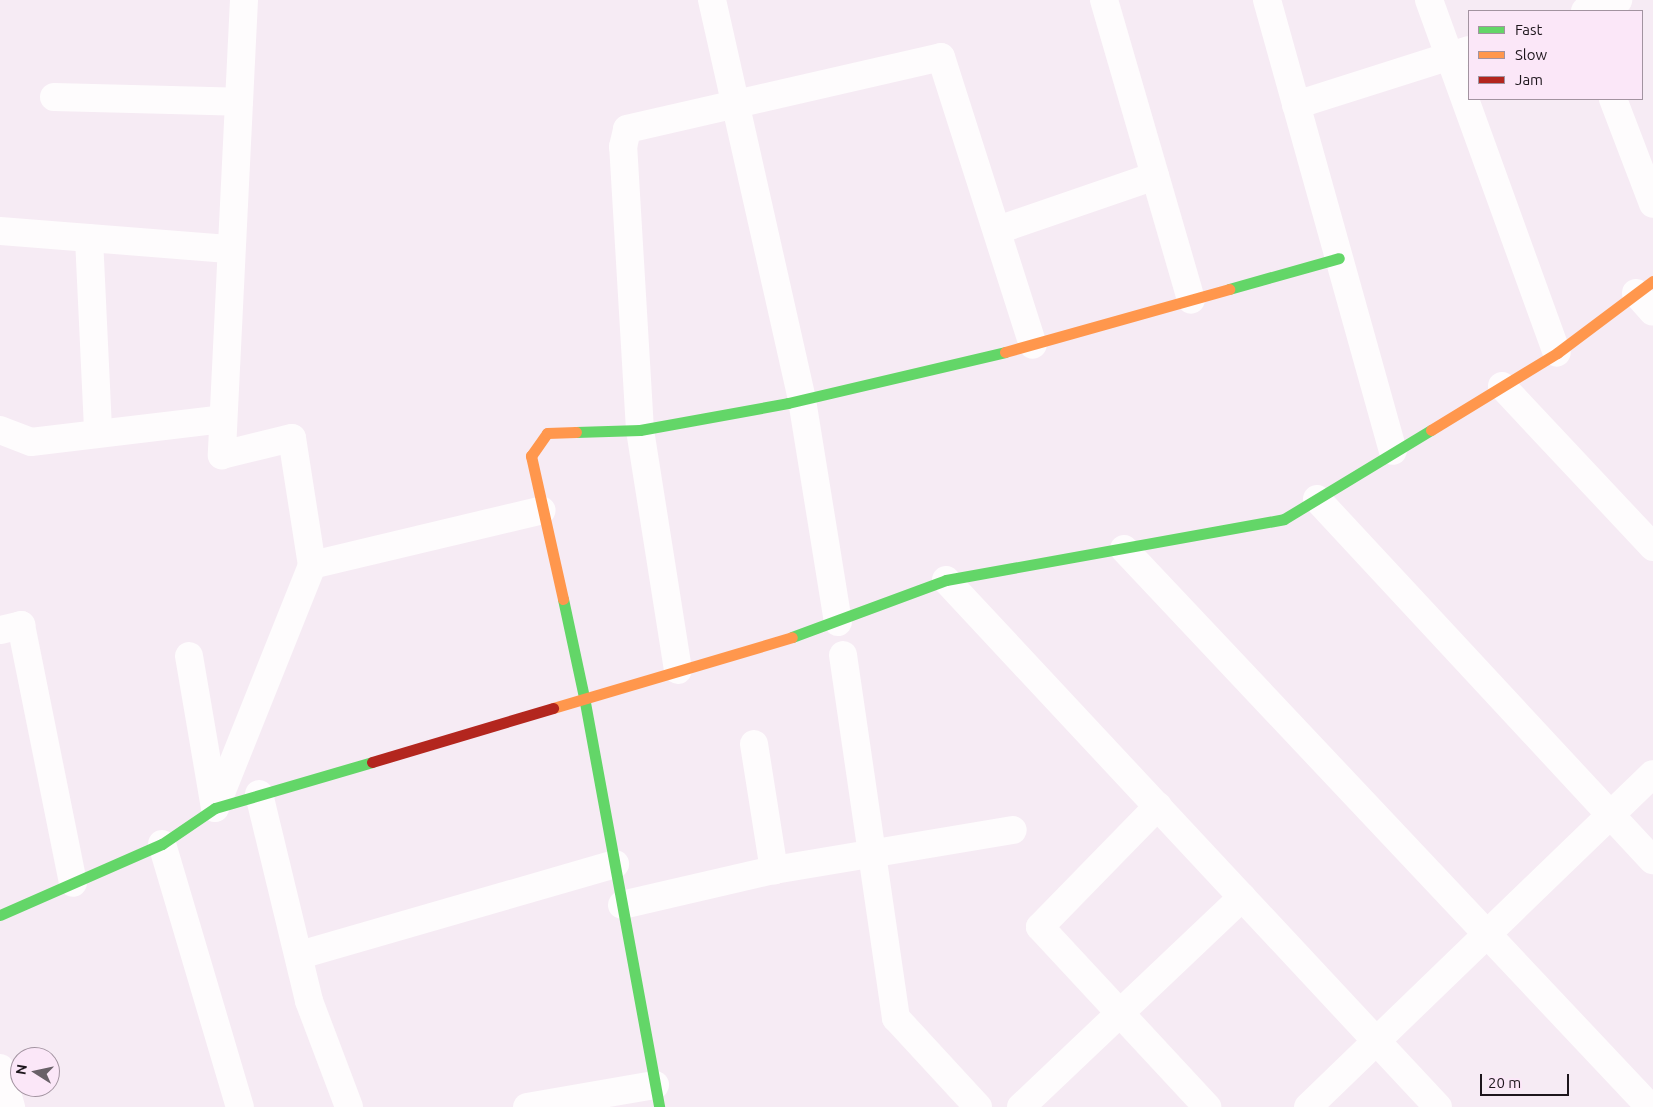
<!DOCTYPE html>
<html>
<head>
<meta charset="utf-8">
<style>
  body { margin:0 }
  #map { position:relative; width:1653px; height:1107px; overflow:hidden; background:#f6ebf4; font-family:Ubuntu,sans-serif }
  div>[style] { position:absolute }
  [style*='--x'] { left:calc(var(--x)*1px); top:calc(var(--y)*1px); width:calc(var(--w)*1px); rotate:calc(var(--a)*1deg) }
  .street>* { height:28px; margin:-14px; padding:0 14px; transform-origin:14px; border-radius:14px; background:#fefcfd }
  .fast>* { height:11px; margin:-5.5px; padding:0 5.5px; transform-origin:5.5px; border-radius:5.5px; background:#63d668 }
  .slow>* { height:11px; margin:-5.5px; padding:0 5.5px; transform-origin:5.5px; border-radius:5.5px; background:#ff974d }
  .jam>* { height:11px; margin:-5.5px; padding:0 5.5px; transform-origin:5.5px; border-radius:5.5px; background:#b3261e }
  span { translate:-50% -50%; white-space:nowrap; text-align:center; line-height:1.15; -webkit-text-stroke:4.5px #fbe7f8; paint-order:stroke }
  .legend { position:absolute; left:1468px; top:10px; width:175px; height:90px; box-sizing:border-box; background:#fbe7f8; border:1px solid #a293a0; margin:0; padding:6px 9px; list-style:none; font-size:15px; color:#1d161c }
  .legend li { display:flex; align-items:center; gap:10px; height:25px }
  .legend b { width:25px; border:1px solid #a293a0 }
  .north { position:absolute; left:10px; top:1047px; width:50px; height:50px; box-sizing:border-box; background:#fbe7f8; border:1px solid #a293a0; border-radius:50%; rotate:280deg; font-size:14px; font-weight:700; line-height:20px; text-align:center; color:#1d161c }
  .north::after { content:''; display:block; margin:auto; width:18px; height:22px; background:#696168; clip-path:polygon(50% 0,100% 100%,50% 72%,0 100%) }
  .scale { position:absolute; left:1480px; top:1074px; width:89px; height:22px; box-sizing:border-box; border:2px solid #1d161c; border-top:0; padding-left:6px; font-size:15px; line-height:18px; white-space:nowrap; color:#1d161c; -webkit-text-stroke:4px #fbe7f8; paint-order:stroke }
</style>
</head>
<body>
<div id="map">
  <div class="street">
    <i style="--x:244;--y:0;--w:456;--a:92.8"></i>
    <i style="--x:222;--y:455;--w:72;--a:-13.7"></i>
    <i style="--x:292;--y:438;--w:129;--a:81.1"></i>
    <i style="--x:712;--y:0;--w:410;--a:77.3"></i>
    <i style="--x:802;--y:400;--w:225;--a:80.8"></i>
    <i style="--x:1104;--y:0;--w:312;--a:73.8"></i>
    <i style="--x:1267;--y:0;--w:468;--a:74.4"></i>
    <i style="--x:1429;--y:0;--w:375;--a:70.1"></i>
    <i style="--x:1585;--y:11;--w:35;--a:-18"></i>
    <i style="--x:54;--y:97;--w:185;--a:1.5"></i>
    <i style="--x:1613;--y:99;--w:112;--a:69.1"></i>
    <i style="--x:1296;--y:105;--w:182;--a:-17.6"></i>
    <i style="--x:998;--y:230;--w:166;--a:-19"></i>
    <i style="--x:0;--y:231;--w:232;--a:4.5"></i>
    <i style="--x:89;--y:238;--w:194;--a:87.3"></i>
    <i style="--x:1636;--y:293;--w:25;--a:48"></i>
    <i style="--x:1502;--y:386;--w:221;--a:46.8"></i>
    <i style="--x:0;--y:430;--w:33;--a:21"></i>
    <i style="--x:31;--y:442;--w:193;--a:-6.8"></i>
    <i style="--x:1317;--y:499;--w:493;--a:47.1"></i>
    <i style="--x:1124;--y:549;--w:767;--a:46.69"></i>
    <i style="--x:946;--y:580;--w:721;--a:46.97"></i>
    <i style="--x:0;--y:630;--w:22;--a:-13"></i>
    <i style="--x:21;--y:625;--w:263;--a:78.6"></i>
    <i style="--x:843;--y:655;--w:367;--a:81.7"></i>
    <i style="--x:896;--y:1018;--w:121;--a:47.3"></i>
    <i style="--x:189;--y:656;--w:154;--a:80.3"></i>
    <i style="--x:678;--y:670;--w:243;--a:-99"></i>
    <i style="--x:640;--y:430;--w:284;--a:-93.4"></i>
    <i style="--x:623;--y:147;--w:18;--a:-77"></i>
    <i style="--x:627;--y:129;--w:322;--a:-12.9"></i>
    <i style="--x:941;--y:57;--w:302;--a:72.3"></i>
    <i style="--x:754;--y:744;--w:128;--a:81"></i>
    <i style="--x:259;--y:794;--w:213;--a:76.4"></i>
    <i style="--x:309;--y:1001;--w:113;--a:69.3"></i>
    <i style="--x:1158;--y:806;--w:169;--a:134.3"></i>
    <i style="--x:1040;--y:927;--w:246;--a:47.1"></i>
    <i style="--x:215;--y:808;--w:262;--a:-68.2"></i>
    <i style="--x:312;--y:565;--w:236;--a:-13.4"></i>
    <i style="--x:162;--y:844;--w:274;--a:73.5"></i>
    <i style="--x:622;--y:905;--w:156;--a:-13"></i>
    <i style="--x:774;--y:870;--w:242;--a:-9.5"></i>
    <i style="--x:300;--y:955;--w:328;--a:-16.1"></i>
    <i style="--x:0;--y:1068;--w:41;--a:74.2"></i>
    <i style="--x:527;--y:1107;--w:130;--a:-9.8"></i>
    <i style="--x:1021;--y:1107;--w:305;--a:-43.5"></i>
    <i style="--x:1308;--y:1107;--w:479;--a:-44"></i>
  </div>
  <div class="fast">
    <i style="--x:1229;--y:289;--w:114;--a:-15.7"></i>
    <i style="--x:576;--y:432;--w:64;--a:-1.8"></i>
    <i style="--x:640;--y:430;--w:150;--a:-10.3"></i>
    <i style="--x:788;--y:403;--w:223;--a:-13.2"></i>
    <i style="--x:563;--y:599;--w:100;--a:77.9"></i>
    <i style="--x:584;--y:697;--w:417;--a:79.6"></i>
    <i style="--x:792;--y:637;--w:164;--a:-20.3"></i>
    <i style="--x:946;--y:580;--w:343;--a:-10.2"></i>
    <i style="--x:1284;--y:519;--w:172;--a:-31.2"></i>
    <i style="--x:0;--y:915;--w:177;--a:-23.7"></i>
    <i style="--x:162;--y:844;--w:64;--a:-34.2"></i>
    <i style="--x:215;--y:808;--w:164;--a:-16.3"></i>
  </div>
  <div class="slow">
    <i style="--x:1005;--y:352;--w:233;--a:-15.7"></i>
    <i style="--x:1431;--y:430;--w:148;--a:-31.4"></i>
    <i style="--x:1557;--y:353;--w:120;--a:-36.9"></i>
    <i style="--x:563;--y:599;--w:147;--a:-102.6"></i>
    <i style="--x:531;--y:456;--w:28;--a:-55"></i>
    <i style="--x:547;--y:433;--w:29;--a:-2"></i>
    <i style="--x:553;--y:708;--w:249;--a:-16.5"></i>
  </div>
  <div class="jam">
    <i style="--x:372;--y:762;--w:189;--a:-16.6"></i>
  </div>
  <ul class="legend">
  <li><b style="height:6px;background:#63d668"></b>Fast</li>
  <li><b style="height:6px;background:#ff974d"></b>Slow</li>
  <li><b style="height:6px;background:#b3261e"></b>Jam</li>
  </ul>
  <div class="north">N</div>
  <div class="scale">20 m</div>
</div>
</body>
</html>
